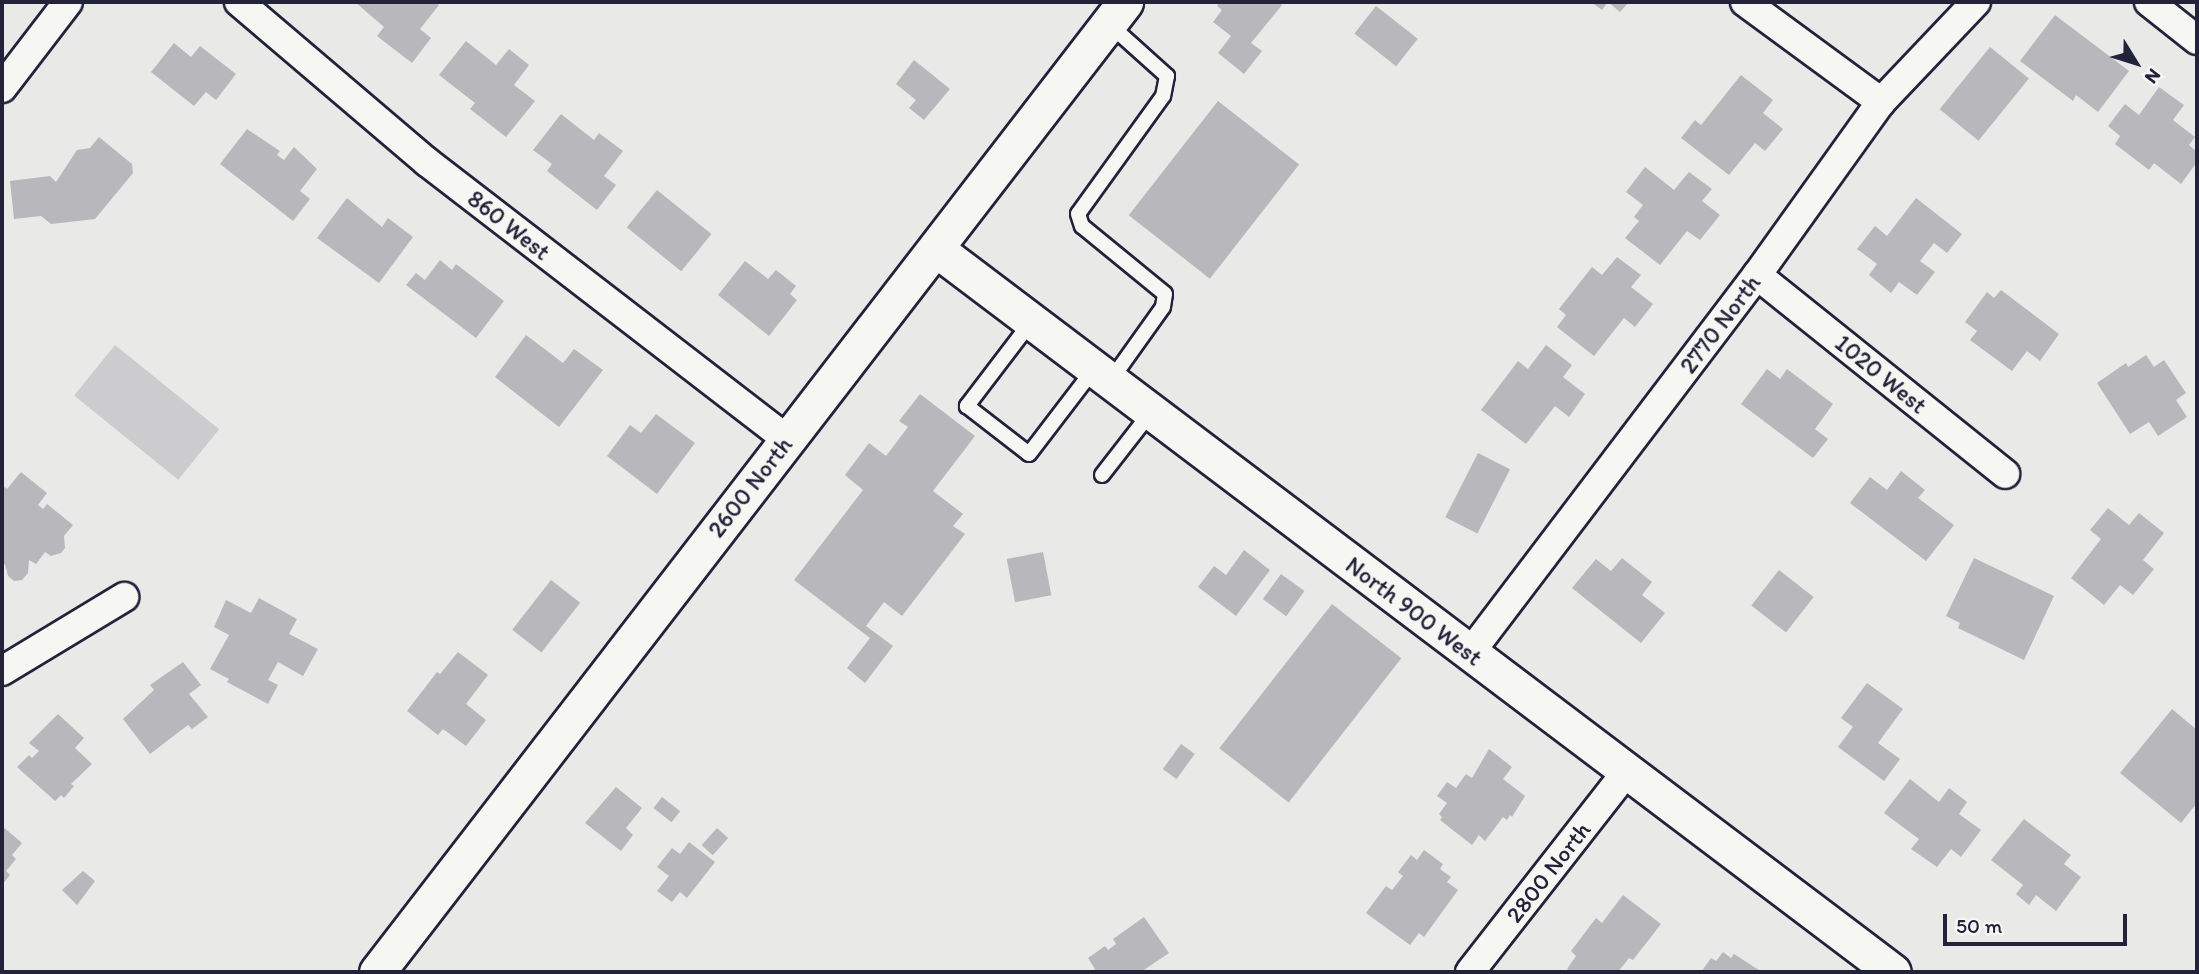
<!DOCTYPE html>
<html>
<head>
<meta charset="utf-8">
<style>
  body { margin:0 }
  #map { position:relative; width:2199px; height:974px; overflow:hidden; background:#e9e9e7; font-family:Itim,sans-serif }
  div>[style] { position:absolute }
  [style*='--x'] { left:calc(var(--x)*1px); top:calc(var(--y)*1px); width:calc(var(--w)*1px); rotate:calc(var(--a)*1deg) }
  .green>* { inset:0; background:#ccccce; transform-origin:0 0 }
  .building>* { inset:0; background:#b8b8bc; transform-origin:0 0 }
  .roads { filter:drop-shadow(2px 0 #22223b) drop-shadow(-2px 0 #22223b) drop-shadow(0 2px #22223b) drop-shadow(0 -2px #22223b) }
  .service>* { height:14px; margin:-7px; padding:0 7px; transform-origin:7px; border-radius:7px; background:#f6f6f2 }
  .minor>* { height:28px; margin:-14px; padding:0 14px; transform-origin:14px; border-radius:14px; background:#f6f6f2 }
  .tertiary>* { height:35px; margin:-17.5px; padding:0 17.5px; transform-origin:17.5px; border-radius:17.5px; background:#f6f6f2 }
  span { translate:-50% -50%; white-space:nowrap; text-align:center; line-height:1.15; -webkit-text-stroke:6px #f6f6f2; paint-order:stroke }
  .street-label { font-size:24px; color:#22223b }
  .frame { position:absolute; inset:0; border:4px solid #22223b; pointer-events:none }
  .north { position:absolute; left:2101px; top:28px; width:70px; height:70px; -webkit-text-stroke:5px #f6f6f2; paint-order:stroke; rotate:128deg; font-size:19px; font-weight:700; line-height:28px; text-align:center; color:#22223b }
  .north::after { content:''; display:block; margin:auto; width:24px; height:32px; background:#22223b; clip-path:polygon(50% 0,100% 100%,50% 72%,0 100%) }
  .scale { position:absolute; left:1943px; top:914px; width:184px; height:32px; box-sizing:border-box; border:4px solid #22223b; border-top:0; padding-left:9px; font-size:21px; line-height:24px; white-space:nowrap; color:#22223b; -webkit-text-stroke:5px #f6f6f2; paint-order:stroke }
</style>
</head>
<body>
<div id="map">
  <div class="green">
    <i style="left:115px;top:345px;width:134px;height:65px;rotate:39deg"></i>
  </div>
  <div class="building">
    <i style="clip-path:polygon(355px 2px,435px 2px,439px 5px,420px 29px,431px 38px,412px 63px,377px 36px,384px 27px)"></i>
    <i style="clip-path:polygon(1220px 2px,1278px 2px,1282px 5px,1251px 43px,1262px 51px,1244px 74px,1218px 53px,1231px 36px,1213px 22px,1222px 10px,1217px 6px)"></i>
    <i style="clip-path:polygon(1591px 2px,1629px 2px,1620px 12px,1608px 2px,1602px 10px)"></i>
    <i style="left:1376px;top:6px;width:53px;height:35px;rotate:38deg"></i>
    <i style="clip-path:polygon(2055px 15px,2129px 71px,2098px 112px,2076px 95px,2073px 101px,2020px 61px)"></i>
    <i style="clip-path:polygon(466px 41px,496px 65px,509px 49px,529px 65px,514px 85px,535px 101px,506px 137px,470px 109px,475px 103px,439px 75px)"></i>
    <i style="clip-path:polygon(174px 43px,191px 57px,200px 46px,236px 74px,216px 100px,206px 92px,194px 106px,151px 72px)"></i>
    <i style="left:1990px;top:47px;width:50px;height:80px;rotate:39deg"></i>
    <i style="clip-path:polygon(914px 60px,950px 89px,924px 120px,909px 108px,916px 100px,896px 84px)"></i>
    <i style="clip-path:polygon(1741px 75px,1773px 100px,1763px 113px,1783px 129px,1765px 151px,1755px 143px,1729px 175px,1681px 138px,1695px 120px,1701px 125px)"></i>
    <i style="clip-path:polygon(2159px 87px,2184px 105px,2173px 120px,2195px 137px,2189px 145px,2197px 152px,2197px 162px,2181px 184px,2154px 163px,2149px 170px,2115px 144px,2120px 136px,2108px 126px,2125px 104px,2139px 115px)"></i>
    <i style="left:1218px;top:101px;width:103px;height:145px;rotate:38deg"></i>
    <i style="clip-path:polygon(561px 114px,594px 140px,599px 133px,623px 151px,604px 176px,616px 185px,597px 210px,547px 171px,552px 164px,533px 150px)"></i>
    <i style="clip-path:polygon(247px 129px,280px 151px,277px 155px,284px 160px,294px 147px,317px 169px,300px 191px,310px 199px,293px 221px,220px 164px)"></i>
    <i style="clip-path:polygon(99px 137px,132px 164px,133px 173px,95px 219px,51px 224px,41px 216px,14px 219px,10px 181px,50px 176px,56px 182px,77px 150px,90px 148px)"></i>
    <i style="clip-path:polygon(1645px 167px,1674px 190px,1689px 172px,1712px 189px,1702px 201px,1720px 215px,1700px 240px,1687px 231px,1660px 265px,1625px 238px,1639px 221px,1634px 217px,1643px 205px,1626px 192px)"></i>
    <i style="left:657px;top:190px;width:70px;height:48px;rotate:39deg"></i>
    <i style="clip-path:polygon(347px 198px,382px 227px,388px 218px,413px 237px,379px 283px,317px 238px)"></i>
    <i style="clip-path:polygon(1916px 198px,1962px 234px,1947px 253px,1934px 243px,1920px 261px,1935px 272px,1917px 295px,1899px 282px,1891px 293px,1869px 275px,1877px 264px,1857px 249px,1875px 226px,1887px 236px)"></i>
    <i style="clip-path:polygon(1617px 257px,1641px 275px,1631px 287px,1653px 304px,1635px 327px,1624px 318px,1594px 356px,1557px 327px,1566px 315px,1559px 309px,1592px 267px,1602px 275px)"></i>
    <i style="clip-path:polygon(440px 260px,452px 270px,456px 264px,504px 301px,476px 338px,406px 285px,416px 273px,425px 280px)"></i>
    <i style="clip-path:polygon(745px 261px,768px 279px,776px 270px,796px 286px,790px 294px,797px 300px,769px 336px,718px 295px)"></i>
    <i style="clip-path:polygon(2001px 290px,2059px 334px,2040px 361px,2027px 351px,2012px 371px,1970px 340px,1977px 331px,1965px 322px,1987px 292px,1994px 298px)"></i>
    <i style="clip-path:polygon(526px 335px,563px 363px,574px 349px,603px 370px,559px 427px,495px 377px)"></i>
    <i style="clip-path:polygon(1546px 345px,1572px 365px,1563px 377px,1585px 394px,1569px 417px,1555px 406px,1526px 444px,1481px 410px,1518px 361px,1528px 369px)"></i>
    <i style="clip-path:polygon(2146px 355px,2154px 367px,2164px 360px,2186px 393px,2176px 400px,2187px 417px,2158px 436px,2149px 422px,2130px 434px,2097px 383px,2126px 363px,2128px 367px)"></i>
    <i style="clip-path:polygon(1767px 369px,1780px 379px,1787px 369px,1833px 404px,1815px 429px,1828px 439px,1813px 458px,1741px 404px)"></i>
    <i style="clip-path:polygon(920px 394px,975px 436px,933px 491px,963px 514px,953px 526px,965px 534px,902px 616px,884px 602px,866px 626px,893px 646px,865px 683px,847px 668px,870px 638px,794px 580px,863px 490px,845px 475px,869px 443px,886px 456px,908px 427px,899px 421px)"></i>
    <i style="clip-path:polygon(656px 414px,695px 443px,657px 494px,607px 456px,630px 425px,641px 433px)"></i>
    <i style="left:1478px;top:453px;width:36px;height:72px;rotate:27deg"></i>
    <i style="clip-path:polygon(1901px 471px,1925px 490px,1918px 498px,1954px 525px,1926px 561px,1850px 503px,1870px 477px,1887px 490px)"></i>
    <i style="clip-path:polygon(21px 472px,47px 493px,38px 505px,43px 509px,47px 504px,73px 525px,64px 536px,65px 548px,61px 553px,51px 556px,45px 552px,36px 564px,29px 560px,28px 573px,22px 580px,14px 581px,8px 576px,5px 564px,2px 568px,2px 485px,7px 489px)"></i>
    <i style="clip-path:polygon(2108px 508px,2129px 525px,2139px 513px,2164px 533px,2143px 560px,2154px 569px,2133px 595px,2120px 585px,2104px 605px,2071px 578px,2101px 539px,2090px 530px)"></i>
    <i style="clip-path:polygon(1244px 550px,1270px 570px,1236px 616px,1198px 587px,1214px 566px,1226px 575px)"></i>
    <i style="left:1043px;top:552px;width:44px;height:37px;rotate:79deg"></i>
    <i style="clip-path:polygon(1622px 558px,1652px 582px,1642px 595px,1665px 613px,1641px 643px,1572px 588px,1596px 559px,1611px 571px)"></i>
    <i style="clip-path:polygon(1974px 558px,2054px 596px,2024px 660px,1958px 628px,1960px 623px,1946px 616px)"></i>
    <i style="left:1779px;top:570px;width:44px;height:45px;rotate:38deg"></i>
    <i style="left:1281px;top:574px;width:29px;height:31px;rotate:36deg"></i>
    <i style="left:551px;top:580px;width:37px;height:63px;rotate:38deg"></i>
    <i style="clip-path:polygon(259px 598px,297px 619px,289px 634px,318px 649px,303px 676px,278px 662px,268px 680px,278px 685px,268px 704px,227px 682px,229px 679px,210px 669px,229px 635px,214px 627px,226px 600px,251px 613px)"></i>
    <i style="left:1332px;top:604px;width:88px;height:183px;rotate:38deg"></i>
    <i style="clip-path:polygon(458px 652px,488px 675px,466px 704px,486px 720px,466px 746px,443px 729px,438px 735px,407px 711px,437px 672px,440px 674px)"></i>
    <i style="clip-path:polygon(183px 662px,201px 685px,189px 694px,208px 717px,192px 729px,188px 725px,150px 754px,123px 719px,154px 690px,150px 685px)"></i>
    <i style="clip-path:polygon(1867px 683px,1903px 709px,1878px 743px,1900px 759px,1884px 781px,1838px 747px,1853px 727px,1841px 718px)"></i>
    <i style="clip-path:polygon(2172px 709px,2197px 730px,2197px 803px,2181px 823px,2120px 773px)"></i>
    <i style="clip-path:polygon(58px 714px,84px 738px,75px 748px,92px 764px,71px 784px,74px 786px,64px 798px,61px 795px,55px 801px,17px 767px,29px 755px,32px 758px,39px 751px,29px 743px)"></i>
    <i style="left:1181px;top:744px;width:17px;height:31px;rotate:36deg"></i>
    <i style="clip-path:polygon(1489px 749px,1512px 767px,1503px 779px,1525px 796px,1512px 817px,1510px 815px,1507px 820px,1503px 817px,1485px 841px,1479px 835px,1472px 845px,1440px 820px,1442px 817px,1439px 814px,1447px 803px,1437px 796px,1447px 782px,1456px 788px,1466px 774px,1472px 778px)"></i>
    <i style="clip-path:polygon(1910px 779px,1939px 802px,1949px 788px,1967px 802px,1959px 814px,1981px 830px,1961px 857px,1951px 849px,1937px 867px,1911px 849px,1919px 839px,1884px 813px)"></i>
    <i style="clip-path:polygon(616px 787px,642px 808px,626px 828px,633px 835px,621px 851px,585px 823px)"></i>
    <i style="left:662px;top:797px;width:23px;height:14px;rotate:38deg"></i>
    <i style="clip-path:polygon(2024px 819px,2071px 855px,2064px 864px,2081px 877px,2056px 911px,2036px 895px,2029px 905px,2016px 894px,2023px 885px,1991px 860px)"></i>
    <i style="clip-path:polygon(2px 826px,22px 843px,12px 855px,16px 859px,6px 871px,10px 875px,2px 885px)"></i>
    <i style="left:717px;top:828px;width:15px;height:23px;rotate:42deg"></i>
    <i style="clip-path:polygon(689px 842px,715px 862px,687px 898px,680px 892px,672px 902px,657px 891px,669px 876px,657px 867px,672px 848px,680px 854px)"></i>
    <i style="clip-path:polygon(1424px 850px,1443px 864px,1440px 869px,1451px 877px,1447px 882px,1458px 890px,1424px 937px,1419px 933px,1410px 945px,1366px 913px,1386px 886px,1392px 890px,1403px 876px,1398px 872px,1411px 855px,1417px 860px)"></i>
    <i style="clip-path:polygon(83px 871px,95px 881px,77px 905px,62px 890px)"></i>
    <i style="clip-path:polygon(1623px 895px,1661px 924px,1633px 960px,1629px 958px,1618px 972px,1571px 972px,1567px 969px,1576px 956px,1571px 951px,1596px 918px,1602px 923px)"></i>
    <i style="clip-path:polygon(1144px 917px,1169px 953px,1141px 972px,1090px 972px,1095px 969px,1088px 958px,1105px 946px,1108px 950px,1116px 944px,1113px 939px)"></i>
    <i style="clip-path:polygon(1723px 952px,1731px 958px,1734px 954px,1762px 972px,1701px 972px,1711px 958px,1716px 961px)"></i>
  </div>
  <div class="roads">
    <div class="service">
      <i style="--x:1109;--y:24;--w:78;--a:41.9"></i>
      <i style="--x:1167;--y:76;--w:20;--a:101"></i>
      <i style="--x:1163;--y:96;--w:145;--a:125.8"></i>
      <i style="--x:1078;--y:214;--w:13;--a:72"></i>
      <i style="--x:1082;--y:226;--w:107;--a:39.3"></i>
      <i style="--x:1165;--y:294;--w:13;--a:99"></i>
      <i style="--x:1163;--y:307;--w:90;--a:125.5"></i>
      <i style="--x:1031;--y:322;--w:106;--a:127.3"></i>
      <i style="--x:967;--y:406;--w:78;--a:37.7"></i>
      <i style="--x:1029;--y:454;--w:107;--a:-52.6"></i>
      <i style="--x:1102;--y:475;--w:80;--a:-52.1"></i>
    </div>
    <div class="minor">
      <i style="--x:239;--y:2;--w:247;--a:40.4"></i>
      <i style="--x:427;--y:162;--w:454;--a:37.6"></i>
      <i style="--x:1745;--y:2;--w:169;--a:36.3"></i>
      <i style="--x:2149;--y:2;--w:61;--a:38.4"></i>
      <i style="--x:2;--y:88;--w:108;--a:-52.5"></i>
      <i style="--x:1757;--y:275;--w:318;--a:38.7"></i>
      <i style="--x:1470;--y:653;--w:475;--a:-52.8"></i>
      <i style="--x:1757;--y:275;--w:213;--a:-54.4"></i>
      <i style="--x:1881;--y:102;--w:138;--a:-46.5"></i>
      <i style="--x:2;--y:671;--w:143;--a:-31.2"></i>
      <i style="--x:1470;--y:972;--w:255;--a:-52"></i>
    </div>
    <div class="tertiary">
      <i style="--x:936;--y:249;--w:1199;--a:37.07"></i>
      <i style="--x:377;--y:972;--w:1225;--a:-52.36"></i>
    </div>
  </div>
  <div class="street-label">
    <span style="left:509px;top:225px;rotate:38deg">860 West</span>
    <span style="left:1720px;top:324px;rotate:-53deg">2770 North</span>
    <span style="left:1881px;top:374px;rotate:39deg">1020 West</span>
    <span style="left:750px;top:487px;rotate:-52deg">2600 North</span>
    <span style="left:1414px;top:611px;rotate:37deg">North 900 West</span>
    <span style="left:1548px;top:872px;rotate:-52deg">2800 North</span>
  </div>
  <div class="frame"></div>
  <div class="north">N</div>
  <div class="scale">50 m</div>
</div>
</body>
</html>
